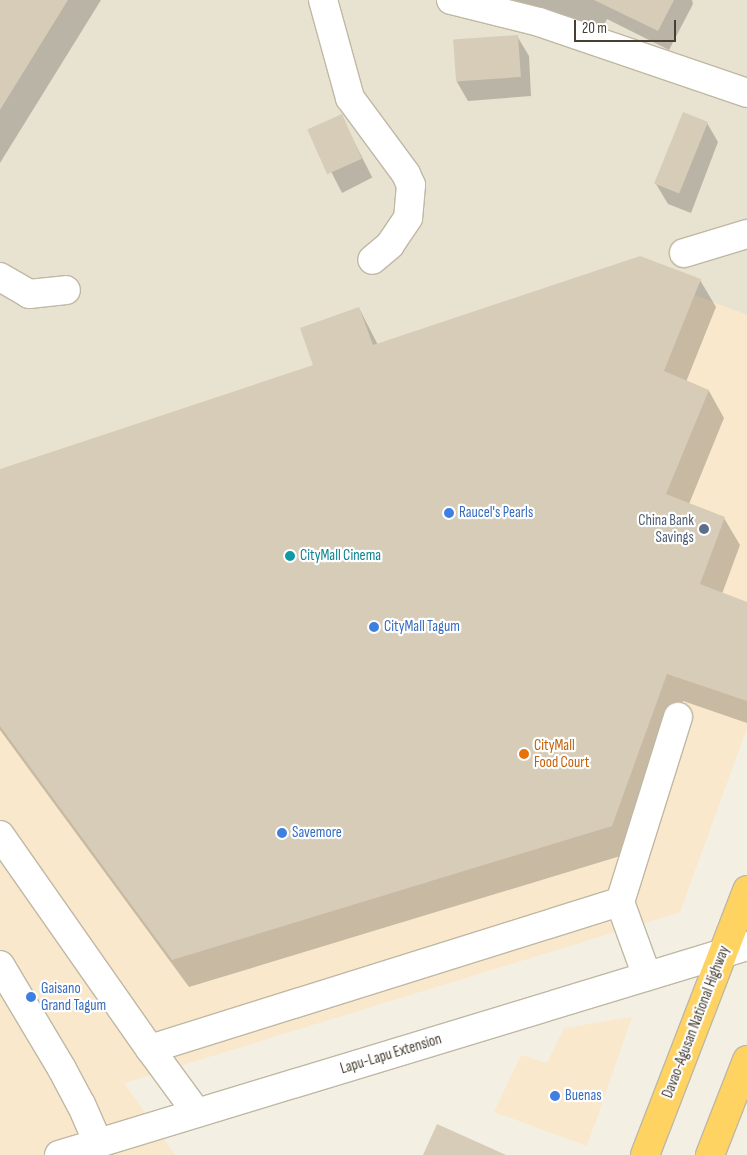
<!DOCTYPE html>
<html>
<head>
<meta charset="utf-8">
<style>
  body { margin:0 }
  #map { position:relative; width:747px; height:1155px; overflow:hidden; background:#f4efe3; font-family:"Sofia Sans Condensed",sans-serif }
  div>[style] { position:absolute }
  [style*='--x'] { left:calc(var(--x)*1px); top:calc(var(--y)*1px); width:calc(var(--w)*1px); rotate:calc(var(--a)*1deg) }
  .residential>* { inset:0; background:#e8e2d0 }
  .commercial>* { inset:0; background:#f9e8cb }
  .shadow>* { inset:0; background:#0003; transform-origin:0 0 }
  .building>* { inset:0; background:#d6ccb7; transform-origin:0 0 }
  .roads { filter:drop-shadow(1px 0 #c0b8a4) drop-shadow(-1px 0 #c0b8a4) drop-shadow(0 1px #c0b8a4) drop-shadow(0 -1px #c0b8a4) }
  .minor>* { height:28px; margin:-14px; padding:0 14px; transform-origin:14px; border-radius:14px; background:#fff }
  .highway>* { height:28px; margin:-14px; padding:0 14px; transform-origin:14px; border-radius:14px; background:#ffd362 }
  .dots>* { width:14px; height:14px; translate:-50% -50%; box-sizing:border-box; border:2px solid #fff; border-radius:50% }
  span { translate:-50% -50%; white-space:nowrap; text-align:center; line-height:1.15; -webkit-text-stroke:4.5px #fff; paint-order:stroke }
  .shop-label { font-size:15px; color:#366cbe }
  .left { translate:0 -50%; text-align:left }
  .service-label { font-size:15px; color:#4e5e75 }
  .right { translate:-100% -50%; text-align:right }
  .culture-label { font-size:15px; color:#0d838f }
  .food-label { font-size:15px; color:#c56008 }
  .street-label { font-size:15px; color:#463f32 }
  .scale { position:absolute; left:574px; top:20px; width:102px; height:22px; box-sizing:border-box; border:2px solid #463f32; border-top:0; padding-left:6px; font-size:15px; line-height:18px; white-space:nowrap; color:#463f32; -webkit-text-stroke:4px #fff; paint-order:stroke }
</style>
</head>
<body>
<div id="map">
  <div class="residential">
    <i style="clip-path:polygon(0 0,747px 0,747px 315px,693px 295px,640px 256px,0 469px)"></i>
  </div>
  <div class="commercial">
    <i style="clip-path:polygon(640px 256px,701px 279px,694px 295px,747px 315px,747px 728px,680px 912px,124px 1083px,175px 1155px,0 1155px,0 469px)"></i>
    <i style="clip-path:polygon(632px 1017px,587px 1146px,494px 1112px,521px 1055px,547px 1063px,564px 1028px)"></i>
  </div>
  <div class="shadow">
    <i style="clip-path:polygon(5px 0,101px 0,0 163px,0 7px)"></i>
    <i style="clip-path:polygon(495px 0,692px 0,693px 4px,669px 50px,607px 19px,596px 40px)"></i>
    <i style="clip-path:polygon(517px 36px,529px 56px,531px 96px,468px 101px,457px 82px)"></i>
    <i style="left:341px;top:116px;width:69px;height:34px;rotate:63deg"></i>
    <i style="clip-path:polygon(707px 123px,718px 142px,691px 213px,668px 204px,656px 184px)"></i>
    <i style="clip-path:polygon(700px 280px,716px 307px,686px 382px,709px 391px,724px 418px,689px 504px,724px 518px,740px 545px,722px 594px,747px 603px,747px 723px,683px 701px,627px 854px,189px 987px,0 730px,0 470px,315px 366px,359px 308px,378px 345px)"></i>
  </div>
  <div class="building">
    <i style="clip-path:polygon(0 0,68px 0,0 110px)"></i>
    <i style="clip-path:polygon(594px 0,674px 0,658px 31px)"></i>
    <i style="left:518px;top:35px;width:42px;height:65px;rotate:86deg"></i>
    <i style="left:683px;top:112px;width:27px;height:77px;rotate:22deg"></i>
    <i style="left:342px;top:114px;width:49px;height:38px;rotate:66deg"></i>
    <i style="clip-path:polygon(640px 256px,701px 279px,664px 371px,709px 390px,666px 494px,725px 517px,700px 584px,747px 602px,747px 701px,667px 674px,612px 826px,172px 960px,0 726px,0 469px,313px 365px,300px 328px,359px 307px,373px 345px)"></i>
    <i style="clip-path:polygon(437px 1124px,506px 1155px,423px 1155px)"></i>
  </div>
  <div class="roads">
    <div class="minor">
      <i style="--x:323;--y:0;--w:102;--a:74.6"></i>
      <i style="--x:350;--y:98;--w:94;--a:53.6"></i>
      <i style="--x:406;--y:174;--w:12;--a:66"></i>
      <i style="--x:411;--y:185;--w:33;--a:95"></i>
      <i style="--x:408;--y:218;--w:32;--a:124"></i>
      <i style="--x:390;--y:245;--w:23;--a:140"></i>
      <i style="--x:451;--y:0;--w:91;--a:14"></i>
      <i style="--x:539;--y:22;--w:220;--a:18.8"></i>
      <i style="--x:684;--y:253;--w:66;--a:-16.8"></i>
      <i style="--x:0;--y:277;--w:34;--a:30"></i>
      <i style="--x:29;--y:294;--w:37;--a:-6"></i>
      <i style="--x:0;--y:835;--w:261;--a:55"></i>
      <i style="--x:620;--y:902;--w:194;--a:-72.6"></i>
      <i style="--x:0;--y:965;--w:121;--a:59.2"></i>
      <i style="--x:62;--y:1069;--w:40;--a:62"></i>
      <i style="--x:81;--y:1104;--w:43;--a:66.4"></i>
      <i style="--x:197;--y:1113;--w:79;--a:-126.3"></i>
      <i style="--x:150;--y:1049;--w:492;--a:-17.4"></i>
      <i style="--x:620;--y:902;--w:79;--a:70"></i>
      <i style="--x:59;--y:1155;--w:719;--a:-16.9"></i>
    </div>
    <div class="highway">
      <i style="--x:645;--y:1155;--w:284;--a:-68.9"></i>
      <i style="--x:710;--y:1155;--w:102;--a:-68.7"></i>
    </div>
  </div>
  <div class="dots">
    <i style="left:449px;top:513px;background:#3f7fe0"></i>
    <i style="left:704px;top:529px;background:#5c6f8a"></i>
    <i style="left:290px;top:556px;background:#0f9aa8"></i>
    <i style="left:374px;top:627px;background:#3f7fe0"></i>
    <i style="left:524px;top:754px;background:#e8710a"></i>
    <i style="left:282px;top:833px;background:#3f7fe0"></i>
    <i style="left:31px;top:997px;background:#3f7fe0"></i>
    <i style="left:555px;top:1096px;background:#3f7fe0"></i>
  </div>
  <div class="shop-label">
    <span class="left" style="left:459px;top:513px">Raucel's Pearls</span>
    <span class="left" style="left:384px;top:627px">CityMall Tagum</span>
    <span class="left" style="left:292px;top:833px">Savemore</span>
    <span class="left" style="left:41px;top:997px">Gaisano<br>Grand Tagum</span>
    <span class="left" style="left:565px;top:1096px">Buenas</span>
  </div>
  <div class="service-label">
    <span class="right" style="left:694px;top:529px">China Bank<br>Savings</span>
  </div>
  <div class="culture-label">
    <span class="left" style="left:300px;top:556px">CityMall Cinema</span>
  </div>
  <div class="food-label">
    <span class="left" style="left:534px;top:754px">CityMall<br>Food Court</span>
  </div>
  <div class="street-label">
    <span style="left:696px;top:1022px;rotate:-69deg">Davao-Agusan National Highway</span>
    <span style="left:391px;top:1054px;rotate:-17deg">Lapu-Lapu Extension</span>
  </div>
  <div class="scale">20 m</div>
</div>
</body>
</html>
